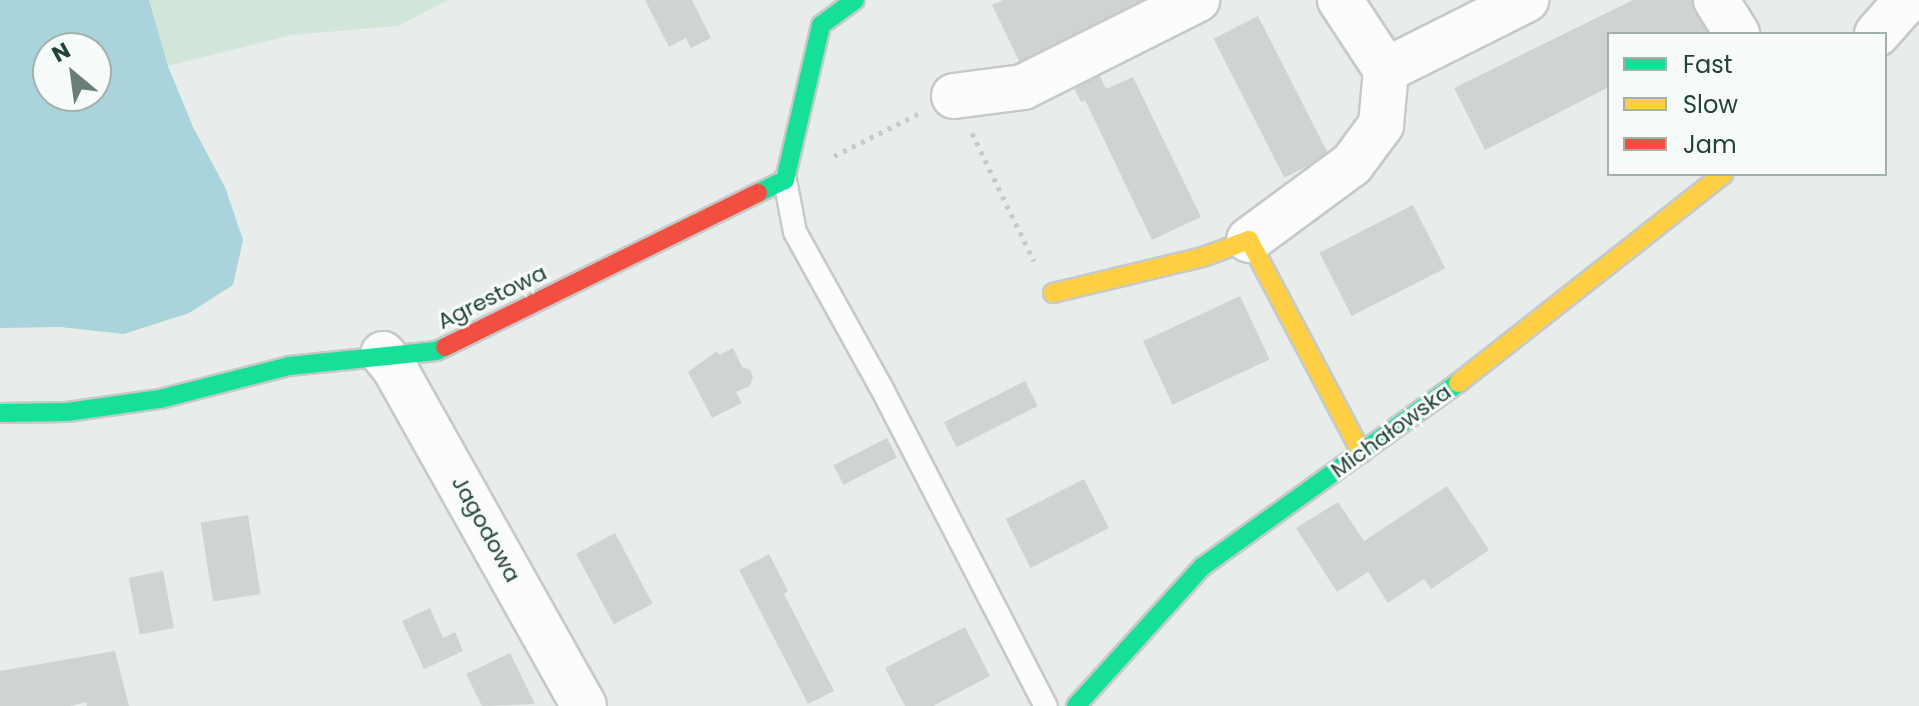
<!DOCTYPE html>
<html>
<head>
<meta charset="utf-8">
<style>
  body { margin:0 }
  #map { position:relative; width:1919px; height:706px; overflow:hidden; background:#e8edeb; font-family:Poppins,sans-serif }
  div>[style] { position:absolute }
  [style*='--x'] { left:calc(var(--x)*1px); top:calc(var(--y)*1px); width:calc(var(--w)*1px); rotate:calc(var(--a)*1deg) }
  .green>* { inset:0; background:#d1e6d8 }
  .water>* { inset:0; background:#a9d4db }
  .building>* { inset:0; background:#cfd4d2; transform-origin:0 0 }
  .path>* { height:5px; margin-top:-2.5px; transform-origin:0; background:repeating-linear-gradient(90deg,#c3ccca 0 4px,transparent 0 10px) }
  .roads { filter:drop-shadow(2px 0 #c5cac8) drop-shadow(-2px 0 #c5cac8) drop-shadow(0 2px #c5cac8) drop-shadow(0 -2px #c5cac8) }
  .lane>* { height:22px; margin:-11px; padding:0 11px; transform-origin:11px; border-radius:11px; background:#fcfcfc }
  .street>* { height:44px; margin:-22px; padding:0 22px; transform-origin:22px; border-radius:22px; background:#fcfcfc }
  .fast>* { height:18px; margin:-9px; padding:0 9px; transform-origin:9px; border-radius:9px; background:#16e098 }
  .slow>* { height:18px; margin:-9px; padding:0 9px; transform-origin:9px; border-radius:9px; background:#ffcf43 }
  .jam>* { height:18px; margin:-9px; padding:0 9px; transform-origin:9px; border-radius:9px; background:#f24e42 }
  span { translate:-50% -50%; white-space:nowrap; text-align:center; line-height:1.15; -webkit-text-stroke:6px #f7fbf9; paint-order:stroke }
  .street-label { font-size:22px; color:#24423a }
  .legend { position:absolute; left:1607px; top:32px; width:280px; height:144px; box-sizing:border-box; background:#f7fbf9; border:2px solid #a3b1ad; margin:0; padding:10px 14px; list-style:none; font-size:24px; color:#24423a }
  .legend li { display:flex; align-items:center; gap:16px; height:40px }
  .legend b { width:40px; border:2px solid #a3b1ad }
  .north { position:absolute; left:32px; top:32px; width:80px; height:80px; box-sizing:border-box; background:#f7fbf9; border:2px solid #a3b1ad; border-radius:50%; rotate:331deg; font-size:22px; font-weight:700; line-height:32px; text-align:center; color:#24423a }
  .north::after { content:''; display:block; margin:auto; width:28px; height:36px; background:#697e78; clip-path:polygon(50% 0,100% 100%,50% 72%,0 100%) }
</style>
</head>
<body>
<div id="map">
  <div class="green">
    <i style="clip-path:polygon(149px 0,448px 0,398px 26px,292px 35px,168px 66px)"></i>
  </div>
  <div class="water">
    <i style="clip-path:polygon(evenodd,0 0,149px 0,168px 66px,193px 127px,225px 187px,243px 240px,233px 285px,189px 313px,124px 334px,60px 327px,0 328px,0 0,48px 48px,96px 48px,96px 96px,48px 96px,48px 48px)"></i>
  </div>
  <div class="building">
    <i style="clip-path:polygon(645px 0,692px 0,711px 38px,691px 48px,686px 38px,669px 47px)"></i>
    <i style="clip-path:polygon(1003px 0,1160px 0,1023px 69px,992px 5px)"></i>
    <i style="clip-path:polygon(1633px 0,1694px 0,1713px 34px,1609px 34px,1609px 87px,1485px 150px,1454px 88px)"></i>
    <i style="left:1258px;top:16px;width:156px;height:50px;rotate:63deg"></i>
    <i style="clip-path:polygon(1099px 74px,1106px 89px,1133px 77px,1201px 217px,1152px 240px,1085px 100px,1081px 102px,1073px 86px)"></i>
    <i style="left:1413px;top:205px;width:71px;height:105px;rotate:63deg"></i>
    <i style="left:1240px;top:296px;width:70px;height:107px;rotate:65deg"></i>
    <i style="clip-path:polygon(733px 348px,742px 367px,750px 370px,753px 377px,750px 386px,736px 392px,742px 403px,712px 418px,688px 372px,717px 351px,719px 355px)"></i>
    <i style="left:1025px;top:381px;width:28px;height:91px;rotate:63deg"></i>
    <i style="left:887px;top:438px;width:22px;height:60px;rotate:63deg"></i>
    <i style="left:1084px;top:479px;width:55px;height:88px;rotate:63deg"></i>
    <i style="clip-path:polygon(1447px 486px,1489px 550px,1431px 589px,1424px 579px,1388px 603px,1368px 572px,1337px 592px,1296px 528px,1338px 502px,1364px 541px)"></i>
    <i style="left:248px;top:515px;width:80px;height:48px;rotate:81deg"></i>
    <i style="left:615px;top:533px;width:80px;height:44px;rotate:62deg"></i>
    <i style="clip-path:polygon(769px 554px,788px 591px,784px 594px,834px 691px,808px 704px,739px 570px)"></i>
    <i style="left:163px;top:571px;width:58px;height:35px;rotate:79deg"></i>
    <i style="clip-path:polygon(430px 608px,443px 638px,455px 632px,463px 651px,424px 669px,402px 621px)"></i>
    <i style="clip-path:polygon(965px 627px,990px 676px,933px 706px,905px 706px,885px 668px)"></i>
    <i style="clip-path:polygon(115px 651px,129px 706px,87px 706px,86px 702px,70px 706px,0 706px,0 671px)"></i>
    <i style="clip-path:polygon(510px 653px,535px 704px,482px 706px,466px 674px)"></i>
  </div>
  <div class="path">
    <i style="--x:972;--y:133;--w:142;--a:64.2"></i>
    <i style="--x:834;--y:156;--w:94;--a:-26.6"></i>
  </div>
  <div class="roads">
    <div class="lane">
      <i style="--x:785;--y:180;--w:53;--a:79.1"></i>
      <i style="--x:795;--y:232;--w:177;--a:61"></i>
      <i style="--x:881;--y:387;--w:359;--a:62.7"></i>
    </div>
    <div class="street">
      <i style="--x:1716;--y:0;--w:40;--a:58"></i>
      <i style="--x:1877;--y:34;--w:45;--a:-48.6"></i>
      <i style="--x:1386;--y:70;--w:157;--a:-26.6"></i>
      <i style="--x:954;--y:96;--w:70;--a:-7.4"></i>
      <i style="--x:1023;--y:87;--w:195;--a:-26.6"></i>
      <i style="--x:1249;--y:240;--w:128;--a:-36.4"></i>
      <i style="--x:1352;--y:164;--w:49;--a:-53.4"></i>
      <i style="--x:1381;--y:125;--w:55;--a:-84.8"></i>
      <i style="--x:1386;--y:70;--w:84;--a:-123.3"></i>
      <i style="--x:383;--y:354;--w:19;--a:51"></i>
      <i style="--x:395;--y:369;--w:386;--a:60.7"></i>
    </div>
    <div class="fast">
      <i style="--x:758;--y:193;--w:30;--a:-26"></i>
      <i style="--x:785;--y:180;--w:159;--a:-76.9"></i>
      <i style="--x:821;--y:25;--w:42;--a:-36.3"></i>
      <i style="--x:0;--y:413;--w:67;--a:-0.9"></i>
      <i style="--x:67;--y:412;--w:94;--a:-8"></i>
      <i style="--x:160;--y:399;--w:133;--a:-14.3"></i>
      <i style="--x:289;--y:366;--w:148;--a:-5.8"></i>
      <i style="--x:436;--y:351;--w:10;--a:-24"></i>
      <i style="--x:1076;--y:706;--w:188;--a:-47.8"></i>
      <i style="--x:1202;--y:567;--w:315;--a:-35.7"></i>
    </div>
    <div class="slow">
      <i style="--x:1053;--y:293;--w:154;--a:-13.5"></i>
      <i style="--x:1203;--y:257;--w:49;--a:-20.3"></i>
      <i style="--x:1249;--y:240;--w:241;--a:62.1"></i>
      <i style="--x:1458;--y:383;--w:338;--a:-38.2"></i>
    </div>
    <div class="jam">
      <i style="--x:445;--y:347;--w:349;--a:-26.2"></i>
    </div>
  </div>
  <div class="street-label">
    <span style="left:492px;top:297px;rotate:-26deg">Agrestowa</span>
    <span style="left:1391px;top:431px;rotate:-36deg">Michałowska</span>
    <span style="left:486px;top:529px;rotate:61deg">Jagodowa</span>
  </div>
  <ul class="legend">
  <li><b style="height:10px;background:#16e098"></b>Fast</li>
  <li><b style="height:10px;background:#ffcf43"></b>Slow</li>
  <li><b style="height:10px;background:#f24e42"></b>Jam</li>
  </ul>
  <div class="north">N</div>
</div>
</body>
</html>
